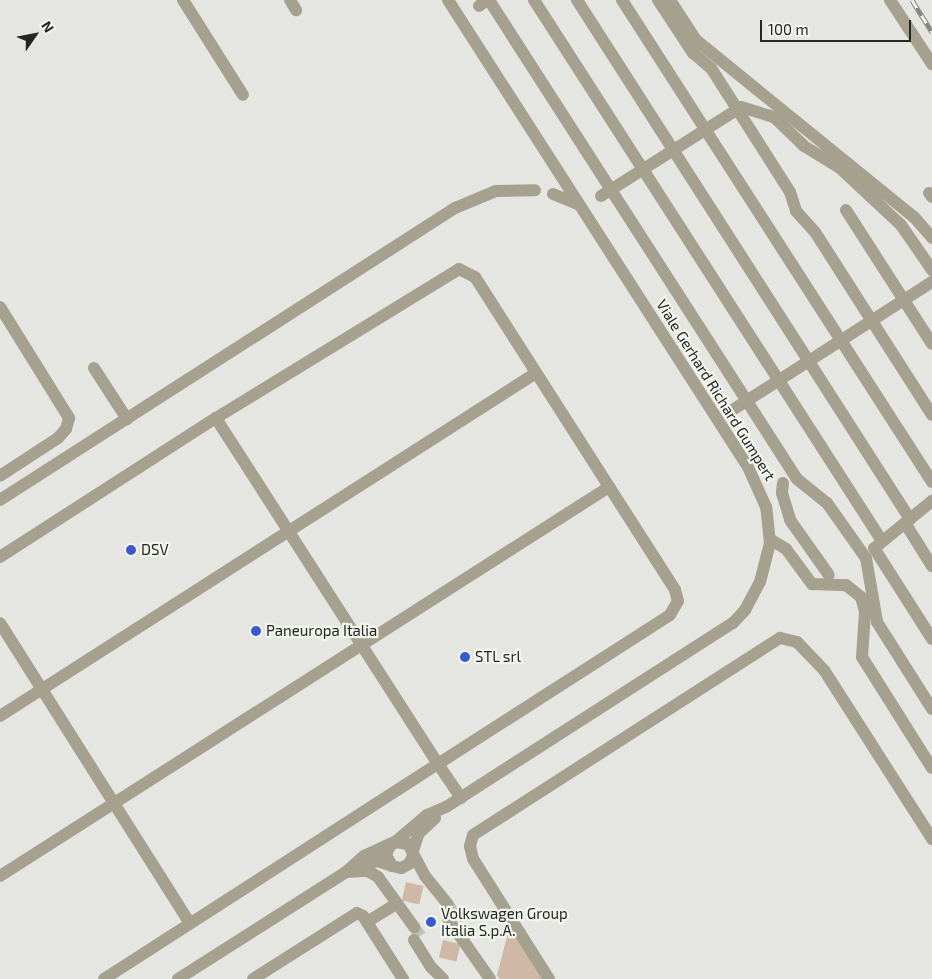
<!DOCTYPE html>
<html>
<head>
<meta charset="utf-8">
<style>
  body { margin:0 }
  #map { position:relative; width:932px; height:979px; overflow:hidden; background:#e5e6e1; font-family:"Exo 2",sans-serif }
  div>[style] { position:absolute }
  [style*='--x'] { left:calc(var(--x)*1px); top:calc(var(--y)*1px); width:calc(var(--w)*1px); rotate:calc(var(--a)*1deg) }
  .green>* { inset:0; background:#d0b8a6; transform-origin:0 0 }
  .minor-tunnel>* { height:12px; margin-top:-6px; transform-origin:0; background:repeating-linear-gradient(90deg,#bfc0bb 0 12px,transparent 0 18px) }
  .minor>* { height:12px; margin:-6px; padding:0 6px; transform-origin:6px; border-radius:6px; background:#a6a08f }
  .rail>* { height:5px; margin-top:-2.5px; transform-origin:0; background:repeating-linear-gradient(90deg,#f2f4ee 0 9px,#82837f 0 18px); box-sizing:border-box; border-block:1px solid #82837f }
  .dots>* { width:14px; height:14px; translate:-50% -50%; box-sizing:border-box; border:2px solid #f2f4ee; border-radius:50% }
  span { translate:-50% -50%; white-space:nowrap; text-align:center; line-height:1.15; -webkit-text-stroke:4.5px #f2f4ee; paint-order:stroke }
  .street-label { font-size:15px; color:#252624 }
  .poi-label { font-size:15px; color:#252624 }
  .left { translate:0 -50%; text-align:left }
  .north { position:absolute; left:10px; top:10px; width:50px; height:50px; -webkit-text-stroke:4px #f2f4ee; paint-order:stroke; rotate:57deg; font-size:14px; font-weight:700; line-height:20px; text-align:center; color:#252624 }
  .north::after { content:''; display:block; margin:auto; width:18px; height:22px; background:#252624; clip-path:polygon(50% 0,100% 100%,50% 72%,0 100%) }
  .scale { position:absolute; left:760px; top:20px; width:151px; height:22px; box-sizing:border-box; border:2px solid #252624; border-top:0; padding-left:6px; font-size:15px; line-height:18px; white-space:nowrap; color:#252624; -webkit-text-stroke:4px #f2f4ee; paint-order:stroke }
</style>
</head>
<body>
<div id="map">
  <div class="green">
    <i style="left:406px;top:882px;width:18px;height:19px;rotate:13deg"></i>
    <i style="clip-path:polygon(510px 925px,544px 979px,500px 979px,497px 975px)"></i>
    <i style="left:443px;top:940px;width:18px;height:18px;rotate:13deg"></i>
  </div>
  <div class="minor-tunnel">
    <i style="--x:448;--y:904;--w:13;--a:61"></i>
    <i style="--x:414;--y:927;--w:11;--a:56"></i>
  </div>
  <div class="minor">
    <i style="--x:183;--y:0;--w:112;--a:57.7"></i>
    <i style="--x:290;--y:0;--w:12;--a:59"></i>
    <i style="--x:489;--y:0;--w:569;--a:57.26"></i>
    <i style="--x:797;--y:479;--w:38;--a:39"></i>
    <i style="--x:827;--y:503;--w:67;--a:54.7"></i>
    <i style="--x:866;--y:558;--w:65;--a:80.2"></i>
    <i style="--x:877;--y:622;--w:103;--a:57.7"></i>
    <i style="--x:534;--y:0;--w:643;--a:57.25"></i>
    <i style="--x:577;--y:0;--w:617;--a:57.32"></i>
    <i style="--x:622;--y:0;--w:573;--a:57.25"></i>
    <i style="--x:658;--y:0;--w:64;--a:56.6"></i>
    <i style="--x:693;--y:53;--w:23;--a:40"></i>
    <i style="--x:711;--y:68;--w:147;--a:57.5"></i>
    <i style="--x:790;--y:192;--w:20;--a:72"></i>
    <i style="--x:796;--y:211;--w:28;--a:48"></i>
    <i style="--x:815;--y:232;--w:217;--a:57.4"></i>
    <i style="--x:670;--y:0;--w:48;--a:57"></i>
    <i style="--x:696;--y:40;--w:281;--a:39.1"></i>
    <i style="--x:914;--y:217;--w:28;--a:49"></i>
    <i style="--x:890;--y:0;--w:77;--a:56.7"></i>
    <i style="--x:479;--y:6;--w:10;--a:-37"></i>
    <i style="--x:929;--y:193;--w:5;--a:53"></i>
    <i style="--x:553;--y:194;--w:27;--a:22"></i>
    <i style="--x:601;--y:196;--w:166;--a:-32.4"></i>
    <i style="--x:741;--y:107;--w:34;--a:17"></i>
    <i style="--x:774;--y:117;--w:42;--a:44"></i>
    <i style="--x:804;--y:146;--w:42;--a:31.4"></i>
    <i style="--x:840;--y:168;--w:83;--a:43.1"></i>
    <i style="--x:901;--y:225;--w:55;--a:55.4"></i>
    <i style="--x:846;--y:210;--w:159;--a:57.3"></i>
    <i style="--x:459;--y:269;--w:18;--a:27"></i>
    <i style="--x:475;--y:277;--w:371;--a:57.4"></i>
    <i style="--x:675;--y:590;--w:11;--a:75"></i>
    <i style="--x:678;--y:601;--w:16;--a:120"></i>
    <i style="--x:670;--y:615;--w:276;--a:147.3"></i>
    <i style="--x:438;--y:764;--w:411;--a:-122.7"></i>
    <i style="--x:216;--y:418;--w:285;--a:-31.5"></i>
    <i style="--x:0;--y:307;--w:131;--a:58.1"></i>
    <i style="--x:69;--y:418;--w:11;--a:105"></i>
    <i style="--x:66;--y:429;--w:12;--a:132"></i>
    <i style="--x:58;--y:438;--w:69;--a:146.8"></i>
    <i style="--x:94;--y:368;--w:61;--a:57.1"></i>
    <i style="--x:734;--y:409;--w:235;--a:-32.7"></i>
    <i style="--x:783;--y:483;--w:10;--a:96"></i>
    <i style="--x:782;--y:493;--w:28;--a:73"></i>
    <i style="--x:790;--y:520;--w:67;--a:54.7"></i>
    <i style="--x:0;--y:500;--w:541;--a:-32.69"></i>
    <i style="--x:455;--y:208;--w:44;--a:-22.5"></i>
    <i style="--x:496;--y:191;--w:39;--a:-1"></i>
    <i style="--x:905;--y:523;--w:51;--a:57.9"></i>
    <i style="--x:770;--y:539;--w:19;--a:32"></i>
    <i style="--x:786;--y:549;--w:44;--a:53.4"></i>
    <i style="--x:812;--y:584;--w:34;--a:2"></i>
    <i style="--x:846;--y:585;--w:19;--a:39"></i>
    <i style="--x:861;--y:597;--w:16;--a:75"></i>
    <i style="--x:865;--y:612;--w:45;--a:93.8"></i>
    <i style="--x:862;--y:657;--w:131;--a:57.8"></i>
    <i style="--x:878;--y:545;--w:70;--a:-39.2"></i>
    <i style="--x:874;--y:548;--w:108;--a:57.5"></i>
    <i style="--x:0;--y:557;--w:257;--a:-32.8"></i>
    <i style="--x:0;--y:623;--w:355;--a:57.7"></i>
    <i style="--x:0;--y:716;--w:636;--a:-32.62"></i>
    <i style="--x:395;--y:842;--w:42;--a:-40.2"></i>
    <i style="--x:427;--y:815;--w:21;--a:-23"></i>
    <i style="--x:446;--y:807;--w:341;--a:-32.7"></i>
    <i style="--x:733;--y:623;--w:18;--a:-47"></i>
    <i style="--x:745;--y:610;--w:32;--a:-62"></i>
    <i style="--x:760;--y:582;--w:40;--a:-75.6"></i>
    <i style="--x:770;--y:543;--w:36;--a:-96"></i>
    <i style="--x:766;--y:507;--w:44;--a:-114.2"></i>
    <i style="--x:748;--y:467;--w:555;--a:-122.72"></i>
    <i style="--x:413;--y:851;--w:19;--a:-72"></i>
    <i style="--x:419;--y:833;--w:22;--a:-43"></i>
    <i style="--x:413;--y:856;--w:9;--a:117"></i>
    <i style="--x:409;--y:864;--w:9;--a:153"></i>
    <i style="--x:401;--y:868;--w:9;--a:-167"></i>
    <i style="--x:392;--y:866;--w:13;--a:-119"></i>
    <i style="--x:386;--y:855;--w:9;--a:-69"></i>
    <i style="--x:389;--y:847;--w:8;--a:-40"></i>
    <i style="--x:395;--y:842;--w:13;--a:9"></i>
    <i style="--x:408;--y:844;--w:36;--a:62"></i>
    <i style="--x:425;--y:876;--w:36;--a:51"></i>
    <i style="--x:356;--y:868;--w:23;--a:-18"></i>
    <i style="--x:378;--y:861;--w:15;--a:20"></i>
    <i style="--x:346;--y:872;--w:22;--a:-3"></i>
    <i style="--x:368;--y:871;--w:12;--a:31"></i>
    <i style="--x:378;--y:877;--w:62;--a:54.2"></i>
    <i style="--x:0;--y:876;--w:723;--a:-32.57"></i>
    <i style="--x:448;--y:919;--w:73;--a:55"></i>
    <i style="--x:367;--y:922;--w:32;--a:-32"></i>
    <i style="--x:414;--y:940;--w:32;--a:58"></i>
    <i style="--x:431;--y:967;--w:17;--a:45"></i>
    <i style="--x:104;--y:979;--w:397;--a:-32.8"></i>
    <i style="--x:438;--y:764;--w:41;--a:55.9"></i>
    <i style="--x:178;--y:979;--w:199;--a:-32.5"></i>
    <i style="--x:346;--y:872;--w:24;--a:-42"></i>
    <i style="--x:364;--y:856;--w:31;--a:-25"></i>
    <i style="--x:253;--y:979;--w:123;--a:-32.4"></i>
    <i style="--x:357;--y:913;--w:7;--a:27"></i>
    <i style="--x:363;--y:916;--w:75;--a:57.6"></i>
    <i style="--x:549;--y:979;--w:142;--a:-122.3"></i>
    <i style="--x:473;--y:859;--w:13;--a:-103"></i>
    <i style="--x:470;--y:846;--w:11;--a:-75"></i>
    <i style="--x:473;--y:835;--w:365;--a:-32.7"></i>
    <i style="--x:780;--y:638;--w:17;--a:13"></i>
    <i style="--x:797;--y:642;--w:39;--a:46"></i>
    <i style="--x:824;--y:670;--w:201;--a:57.4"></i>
  </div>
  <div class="rail">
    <i style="--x:912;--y:0;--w:38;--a:58"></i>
  </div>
  <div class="dots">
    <i style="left:131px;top:550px;background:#3a59cb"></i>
    <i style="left:256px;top:631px;background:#3a59cb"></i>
    <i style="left:465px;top:657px;background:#3a59cb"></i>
    <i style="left:431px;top:922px;background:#3a59cb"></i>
  </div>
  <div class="street-label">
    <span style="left:716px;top:390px;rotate:58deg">Viale Gerhard Richard Gumpert</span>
  </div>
  <div class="poi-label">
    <span class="left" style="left:141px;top:550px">DSV</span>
    <span class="left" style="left:266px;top:631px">Paneuropa Italia</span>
    <span class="left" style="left:475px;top:657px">STL srl</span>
    <span class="left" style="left:441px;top:922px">Volkswagen Group<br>Italia S.p.A.</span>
  </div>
  <div class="north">N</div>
  <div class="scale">100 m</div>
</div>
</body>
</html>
